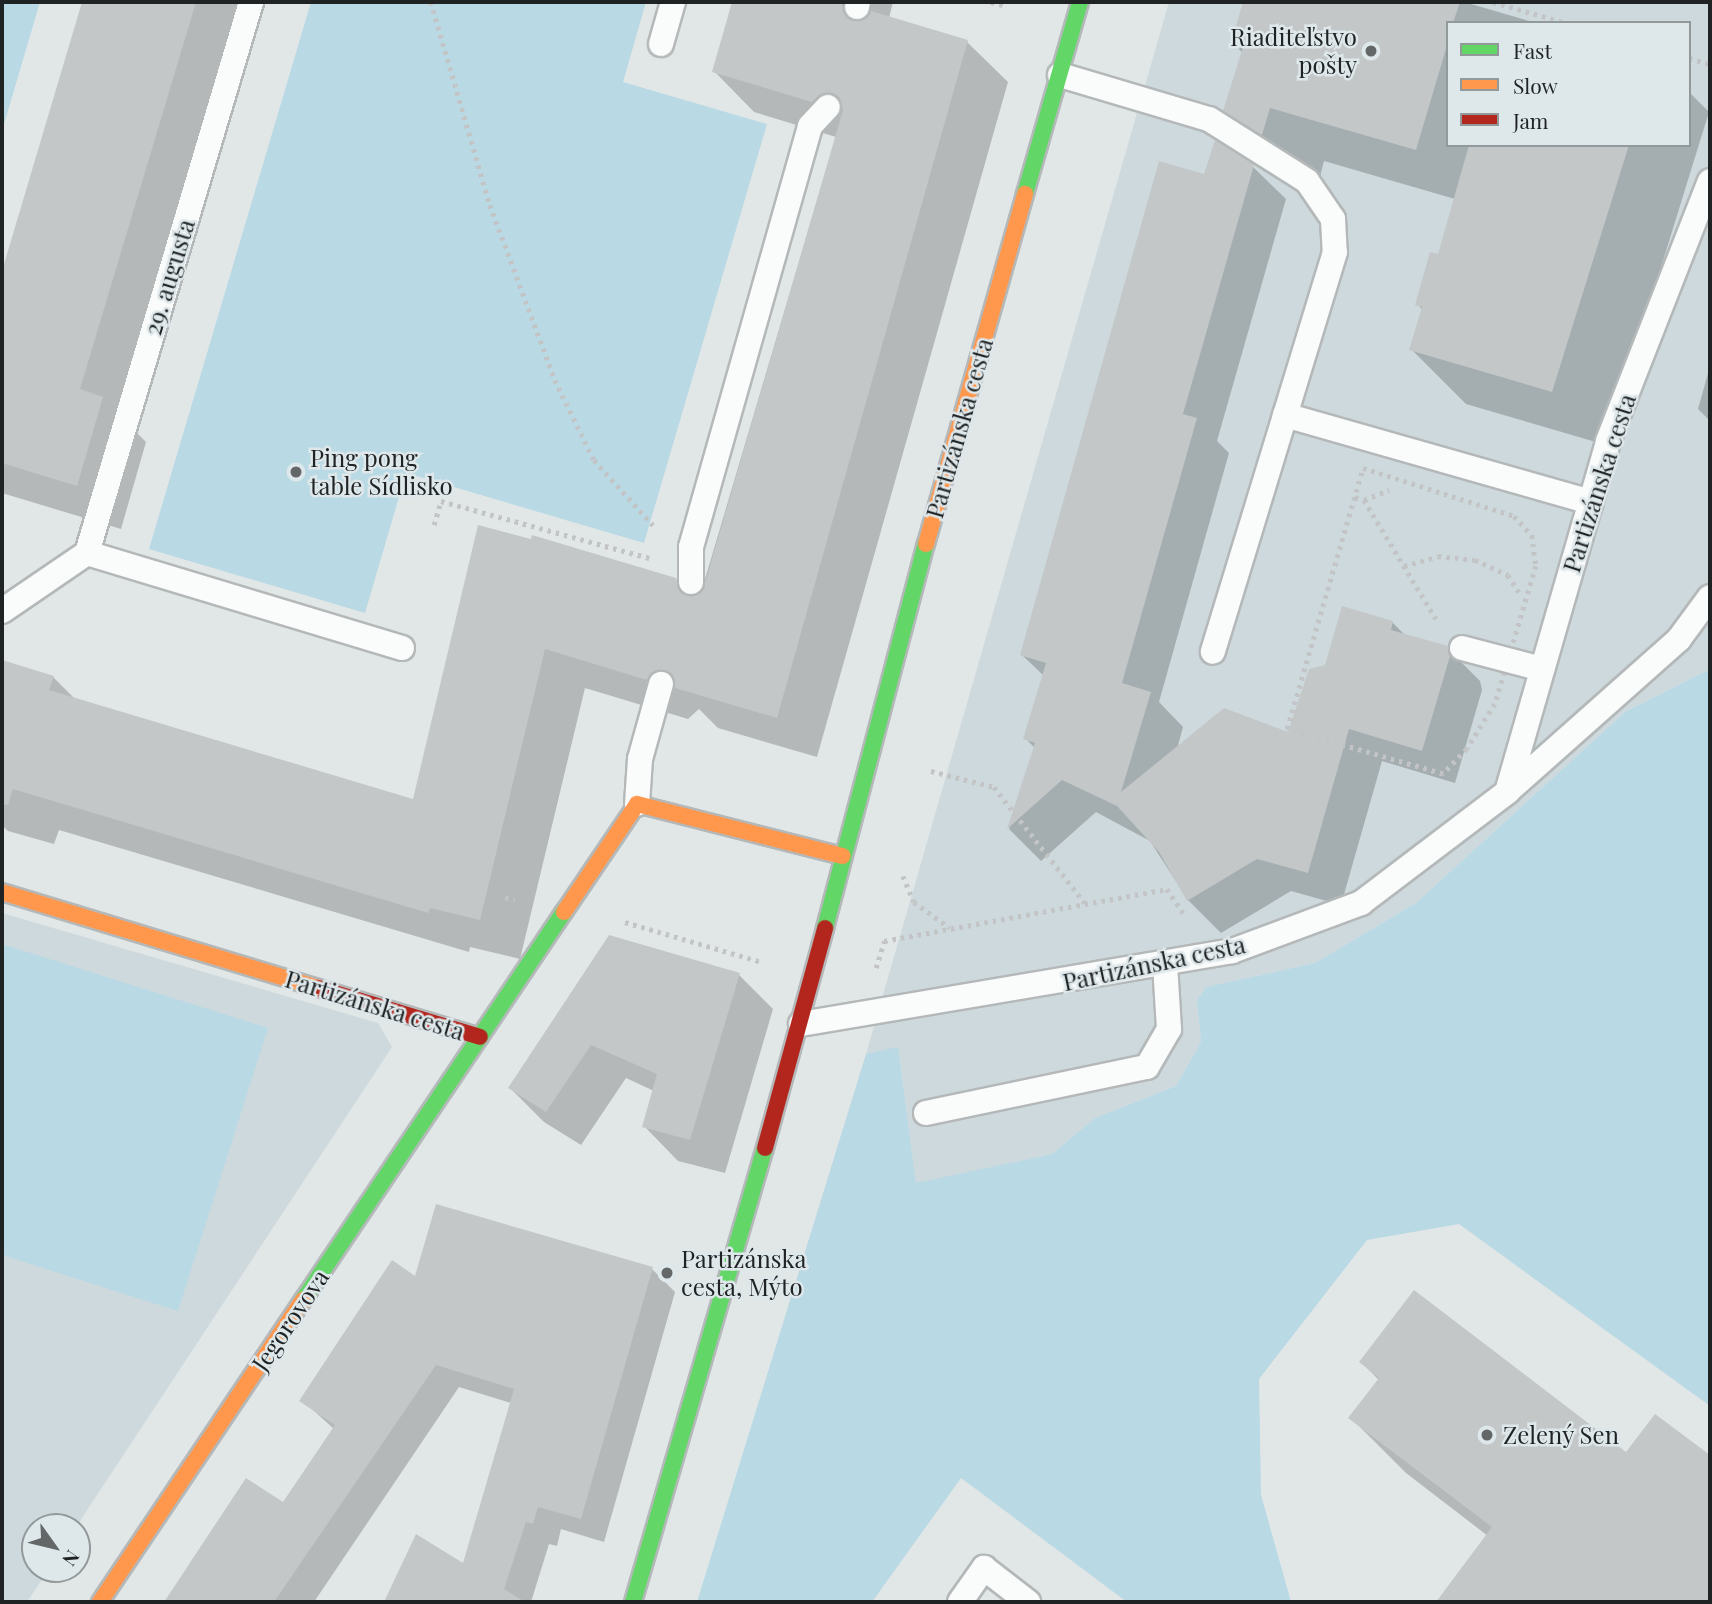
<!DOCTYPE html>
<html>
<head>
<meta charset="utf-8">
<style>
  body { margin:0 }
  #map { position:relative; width:1712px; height:1604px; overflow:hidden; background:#e1e6e7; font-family:"Playfair Display",serif }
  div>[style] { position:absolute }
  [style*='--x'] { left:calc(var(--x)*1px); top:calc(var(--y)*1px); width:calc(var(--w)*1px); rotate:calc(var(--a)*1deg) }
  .built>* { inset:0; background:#ced9dd }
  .green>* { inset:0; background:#b9d9e4 }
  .shadow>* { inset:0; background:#0003 }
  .building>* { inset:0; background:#c3c7c8 }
  .path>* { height:4.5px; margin-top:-2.25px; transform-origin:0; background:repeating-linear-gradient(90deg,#c3c4c5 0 3.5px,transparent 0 8.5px) }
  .roads { filter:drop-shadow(2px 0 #b4b8b9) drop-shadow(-2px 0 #b4b8b9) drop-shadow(0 2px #b4b8b9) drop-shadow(0 -2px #b4b8b9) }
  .lane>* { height:24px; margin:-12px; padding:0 12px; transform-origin:12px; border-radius:12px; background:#fafbfb }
  .fast>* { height:16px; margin:-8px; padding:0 8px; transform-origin:8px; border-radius:8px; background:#63d668 }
  .slow>* { height:16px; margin:-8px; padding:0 8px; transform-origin:8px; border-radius:8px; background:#ff974d }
  .jam>* { height:16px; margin:-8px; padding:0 8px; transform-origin:8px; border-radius:8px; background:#b3261e }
  .dots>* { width:19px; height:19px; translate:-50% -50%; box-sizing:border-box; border:4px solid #dee7ea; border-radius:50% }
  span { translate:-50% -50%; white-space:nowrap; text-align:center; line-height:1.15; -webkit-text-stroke:5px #dee7ea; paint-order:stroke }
  .poi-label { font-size:24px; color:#1f2324 }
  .right { translate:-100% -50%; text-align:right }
  .left { translate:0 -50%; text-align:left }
  .street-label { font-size:24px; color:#1f2324 }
  .frame { position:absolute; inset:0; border:4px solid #1f2324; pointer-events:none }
  .legend { position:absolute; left:1446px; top:21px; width:245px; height:126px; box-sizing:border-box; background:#dee7ea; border:2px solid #92999b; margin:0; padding:9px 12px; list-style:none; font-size:21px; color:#1f2324 }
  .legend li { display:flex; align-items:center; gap:14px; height:35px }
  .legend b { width:35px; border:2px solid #92999b }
  .north { position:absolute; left:21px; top:1513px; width:70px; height:70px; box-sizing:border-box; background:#dee7ea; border:2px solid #92999b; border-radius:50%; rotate:124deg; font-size:19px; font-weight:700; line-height:28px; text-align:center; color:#1f2324 }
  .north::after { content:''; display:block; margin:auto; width:24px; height:32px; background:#636768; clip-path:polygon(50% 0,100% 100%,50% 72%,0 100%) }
</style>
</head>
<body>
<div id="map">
  <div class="built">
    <i style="clip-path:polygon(evenodd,1169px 2px,1710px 2px,1710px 669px,1625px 712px,1416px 903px,1315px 963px,1206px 987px,1197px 1000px,1201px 1042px,1176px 1086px,1095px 1118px,1052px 1154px,916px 1184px,898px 1048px,866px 1054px,1169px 2px,1448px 23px,1689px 23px,1689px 145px,1448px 145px,1448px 23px)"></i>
    <i style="clip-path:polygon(2px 913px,378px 1023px,392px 1047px,76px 1527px,35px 1527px,35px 1569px,49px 1569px,27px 1602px,2px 1602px)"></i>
  </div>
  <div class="green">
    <i style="clip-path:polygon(2px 2px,40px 2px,2px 131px)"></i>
    <i style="clip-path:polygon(311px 2px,646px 2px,623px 82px,767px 124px,644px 543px,406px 473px,365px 613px,149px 549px)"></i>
    <i style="clip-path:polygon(1710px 669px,1710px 1406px,1459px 1224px,1367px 1240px,1259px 1379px,1261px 1495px,1291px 1602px,1127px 1602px,961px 1478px,872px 1602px,697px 1602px,866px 1054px,898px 1047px,916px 1183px,1052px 1154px,1095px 1118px,1176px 1086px,1201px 1042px,1197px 1000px,1206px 987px,1315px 963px,1416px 903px,1625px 712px)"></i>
    <i style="clip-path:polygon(2px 944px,268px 1028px,178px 1311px,2px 1255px)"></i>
  </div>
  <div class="shadow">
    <i style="clip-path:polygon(84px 2px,253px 2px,127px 423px,146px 442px,121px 529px,2px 493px,2px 277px)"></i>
    <i style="clip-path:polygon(733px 2px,893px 2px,889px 18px,967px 42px,1008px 82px,817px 757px,718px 728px,699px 709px,688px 719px,585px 688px,520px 959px,470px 947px,469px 952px,59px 830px,54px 844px,8px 831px,2px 825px,5px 663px,53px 677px,76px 700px,414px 801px,479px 527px,675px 580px,692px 596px,700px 596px,836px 137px,754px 112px,714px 71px)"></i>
    <i style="clip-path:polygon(1245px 2px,1464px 2px,1536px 23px,1448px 23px,1448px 145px,1689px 145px,1689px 92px,1709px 112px,1606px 445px,1466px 404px,1411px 349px,1423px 310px,1417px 304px,1439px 256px,1455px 199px,1324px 161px,1317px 188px,1280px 165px,1225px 110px,1243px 53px,1232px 43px)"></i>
    <i style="clip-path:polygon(1252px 166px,1286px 199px,1217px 441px,1229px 453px,1159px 702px,1183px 727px,1177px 749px,1289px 734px,1326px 666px,1392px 622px,1406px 636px,1447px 648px,1480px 681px,1482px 690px,1455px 783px,1382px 761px,1341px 905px,1291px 891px,1221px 933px,1188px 900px,1150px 841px,1096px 812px,1041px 861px,1009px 829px,1035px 748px,1025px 738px,1044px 676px,1022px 655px,1205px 176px)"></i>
    <i style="clip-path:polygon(1710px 366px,1710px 421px,1698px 409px)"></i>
    <i style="clip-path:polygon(610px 937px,739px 975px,773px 1009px,725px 1173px,678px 1161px,644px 1126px,654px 1091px,626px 1078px,581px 1145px,544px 1122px,510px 1088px)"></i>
    <i style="clip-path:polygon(652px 1269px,675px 1292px,604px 1542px,561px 1529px,557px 1546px,549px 1544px,531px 1602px,386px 1602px,417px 1537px,464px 1566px,511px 1403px,459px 1387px,314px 1602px,166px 1602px,247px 1480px,283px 1505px,334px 1429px,302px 1400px,416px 1278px)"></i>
    <i style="clip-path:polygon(1361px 1362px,1626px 1454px,1655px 1416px,1710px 1458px,1710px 1602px,1438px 1602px,1488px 1536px,1406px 1473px,1351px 1418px,1379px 1380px)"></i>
  </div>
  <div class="building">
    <i style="clip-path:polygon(82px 2px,196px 2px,80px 389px,103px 397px,77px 486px,2px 463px,2px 271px)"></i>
    <i style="clip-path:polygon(732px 2px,842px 2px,843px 12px,853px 21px,862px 21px,871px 11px,968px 40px,777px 718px,675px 688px,675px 680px,666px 670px,657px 670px,647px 680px,545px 649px,480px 920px,430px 908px,428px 913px,13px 789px,8px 805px,2px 804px,2px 660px,54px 676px,49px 690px,413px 799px,478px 525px,531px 539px,532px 535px,676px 578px,684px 595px,692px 597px,703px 590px,843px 110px,839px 97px,832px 93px,823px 93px,812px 102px,712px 72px)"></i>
    <i style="clip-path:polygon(1243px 2px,1460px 2px,1453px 23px,1448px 23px,1448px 42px,1416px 150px,1270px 108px,1262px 135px,1223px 111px,1243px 47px,1231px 43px)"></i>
    <i style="clip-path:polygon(1215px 140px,1254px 165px,1183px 414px,1197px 418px,1122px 683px,1151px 692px,1121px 792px,1224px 708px,1288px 732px,1309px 669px,1325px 665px,1342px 606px,1393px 621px,1391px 630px,1448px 646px,1450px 656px,1422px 751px,1349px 729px,1308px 873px,1257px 859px,1187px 901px,1159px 852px,1117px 806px,1062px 780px,1007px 829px,1035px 743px,1023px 739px,1046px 663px,1020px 655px,1159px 161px,1204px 174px)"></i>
    <i style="clip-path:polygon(1469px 145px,1629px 145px,1552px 392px,1409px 350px,1422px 307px,1415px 305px,1430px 252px,1438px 254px)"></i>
    <i style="clip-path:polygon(609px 935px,740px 973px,690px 1140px,642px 1127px,657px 1074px,591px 1045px,546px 1112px,508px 1088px)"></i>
    <i style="clip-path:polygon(436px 1204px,653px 1267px,581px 1519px,538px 1507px,533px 1524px,526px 1522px,504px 1589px,525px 1602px,384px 1602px,416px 1534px,463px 1563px,514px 1389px,436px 1365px,274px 1602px,164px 1602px,246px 1478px,283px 1502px,335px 1425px,299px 1401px,392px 1260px,415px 1276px)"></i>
    <i style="clip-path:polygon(1414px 1290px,1626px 1452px,1655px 1414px,1710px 1455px,1710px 1602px,1436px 1602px,1492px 1527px,1348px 1418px,1379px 1378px,1359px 1362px)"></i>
  </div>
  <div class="path">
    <i style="--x:431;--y:2;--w:211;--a:73.8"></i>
    <i style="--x:490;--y:205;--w:187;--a:69.6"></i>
    <i style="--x:555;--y:380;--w:89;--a:64"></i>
    <i style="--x:594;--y:460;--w:88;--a:47.8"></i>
    <i style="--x:991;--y:2;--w:16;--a:15"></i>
    <i style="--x:1493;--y:2;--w:76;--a:16"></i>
    <i style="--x:1689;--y:58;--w:22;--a:16"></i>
    <i style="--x:1363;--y:468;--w:158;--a:17.6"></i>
    <i style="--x:1514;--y:516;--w:26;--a:47"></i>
    <i style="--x:1532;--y:535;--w:31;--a:83"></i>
    <i style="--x:1536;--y:566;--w:144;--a:106.5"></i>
    <i style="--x:1495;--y:704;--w:53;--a:121.9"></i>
    <i style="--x:1467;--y:749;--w:35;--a:134"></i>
    <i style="--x:1443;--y:774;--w:162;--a:-163.9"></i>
    <i style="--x:1287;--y:729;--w:272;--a:-73.8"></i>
    <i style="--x:1355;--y:497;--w:9;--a:18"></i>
    <i style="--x:1364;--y:500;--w:139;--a:58.8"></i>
    <i style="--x:1364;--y:500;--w:27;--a:-22"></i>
    <i style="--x:434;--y:525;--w:25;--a:-74"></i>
    <i style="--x:441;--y:501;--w:216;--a:15.3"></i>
    <i style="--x:1404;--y:566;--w:35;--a:-16"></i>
    <i style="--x:1438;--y:556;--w:37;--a:6"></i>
    <i style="--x:1475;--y:560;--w:36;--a:24"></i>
    <i style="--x:1508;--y:575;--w:22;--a:58"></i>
    <i style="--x:931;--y:771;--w:65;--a:14.3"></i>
    <i style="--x:994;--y:787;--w:147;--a:51.9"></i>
    <i style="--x:903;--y:876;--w:28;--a:67"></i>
    <i style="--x:914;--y:902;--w:44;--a:35.8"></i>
    <i style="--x:505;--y:897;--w:10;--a:17"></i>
    <i style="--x:625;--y:922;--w:143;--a:16.3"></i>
    <i style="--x:876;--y:968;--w:28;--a:-73"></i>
    <i style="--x:884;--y:941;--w:288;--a:-10.4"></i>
    <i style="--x:1167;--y:889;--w:32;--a:56"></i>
  </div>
  <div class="roads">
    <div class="lane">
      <i style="--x:857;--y:7;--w:5;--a:-79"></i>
      <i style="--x:661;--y:44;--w:44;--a:-74.1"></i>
      <i style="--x:1060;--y:75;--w:155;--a:16.5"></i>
      <i style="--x:1209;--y:119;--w:116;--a:32.3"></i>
      <i style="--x:1307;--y:181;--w:46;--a:55.6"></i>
      <i style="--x:1333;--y:219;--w:33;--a:87"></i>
      <i style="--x:1335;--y:252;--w:418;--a:107"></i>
      <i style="--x:1285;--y:415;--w:318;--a:15.9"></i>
      <i style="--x:87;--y:553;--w:575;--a:-73.42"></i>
      <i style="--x:87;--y:553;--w:329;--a:16.8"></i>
      <i style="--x:691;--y:582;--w:35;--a:-90"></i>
      <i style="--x:691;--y:547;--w:437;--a:-74.2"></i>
      <i style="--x:810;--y:126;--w:26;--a:-47"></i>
      <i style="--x:2;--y:611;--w:103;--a:-34.3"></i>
      <i style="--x:1462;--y:648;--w:83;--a:14.7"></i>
      <i style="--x:1508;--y:791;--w:229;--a:-41.6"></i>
      <i style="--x:1679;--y:639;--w:52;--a:-53.6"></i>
      <i style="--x:637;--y:804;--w:45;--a:-86.2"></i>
      <i style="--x:640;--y:759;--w:78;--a:-74.4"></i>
      <i style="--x:801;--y:1024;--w:437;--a:-9.6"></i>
      <i style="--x:1232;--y:951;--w:138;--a:-20.4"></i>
      <i style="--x:1361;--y:903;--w:183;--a:-37.2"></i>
      <i style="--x:1507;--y:792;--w:365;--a:-73.9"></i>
      <i style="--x:1608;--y:441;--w:279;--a:-68.6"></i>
      <i style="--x:926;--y:1113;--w:226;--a:-11.8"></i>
      <i style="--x:1147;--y:1067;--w:44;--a:-59.9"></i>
      <i style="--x:1169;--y:1029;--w:66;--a:-93.5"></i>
      <i style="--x:960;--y:1602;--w:42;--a:-54.8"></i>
      <i style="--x:984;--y:1568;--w:56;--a:37.7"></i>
    </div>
    <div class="fast">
      <i style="--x:1025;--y:194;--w:200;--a:-74"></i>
      <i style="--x:825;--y:928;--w:397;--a:-75.3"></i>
      <i style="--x:303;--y:1300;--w:468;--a:-56.1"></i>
      <i style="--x:633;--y:1602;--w:473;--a:-73.8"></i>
    </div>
    <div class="slow">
      <i style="--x:926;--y:544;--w:364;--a:-74.2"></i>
      <i style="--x:2;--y:892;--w:330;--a:16.9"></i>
      <i style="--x:564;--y:912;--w:130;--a:-55.9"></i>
      <i style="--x:637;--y:804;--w:212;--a:14.2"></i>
      <i style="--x:100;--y:1602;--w:364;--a:-56.1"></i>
    </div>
    <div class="jam">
      <i style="--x:318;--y:988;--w:169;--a:16.8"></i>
      <i style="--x:765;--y:1148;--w:228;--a:-74.7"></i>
    </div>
  </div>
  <div class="dots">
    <i style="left:1371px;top:51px;background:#636768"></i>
    <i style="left:296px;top:472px;background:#636768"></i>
    <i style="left:667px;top:1273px;background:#636768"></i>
    <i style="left:1487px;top:1435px;background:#636768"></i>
  </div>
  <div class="poi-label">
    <span class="right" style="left:1357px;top:51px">Riaditeľstvo<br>pošty</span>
    <span class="left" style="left:310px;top:472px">Ping pong<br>table Sídlisko</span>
    <span class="left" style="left:681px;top:1273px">Partizánska<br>cesta, Mýto</span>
    <span class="left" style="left:1503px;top:1435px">Zelený Sen</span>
  </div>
  <div class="street-label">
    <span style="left:169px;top:277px;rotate:-73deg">29. augusta</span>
    <span style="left:959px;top:428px;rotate:-74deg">Partizánska cesta</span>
    <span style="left:1599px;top:483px;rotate:-72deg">Partizánska cesta</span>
    <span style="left:1154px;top:963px;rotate:-12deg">Partizánska cesta</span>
    <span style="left:375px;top:1005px;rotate:17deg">Partizánska cesta</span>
    <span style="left:290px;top:1320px;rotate:-56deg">Jegorovova</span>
  </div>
  <div class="frame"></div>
  <ul class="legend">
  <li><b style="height:9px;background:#63d668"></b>Fast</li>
  <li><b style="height:9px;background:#ff974d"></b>Slow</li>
  <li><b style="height:9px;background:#b3261e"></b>Jam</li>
  </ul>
  <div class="north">N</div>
</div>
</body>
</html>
